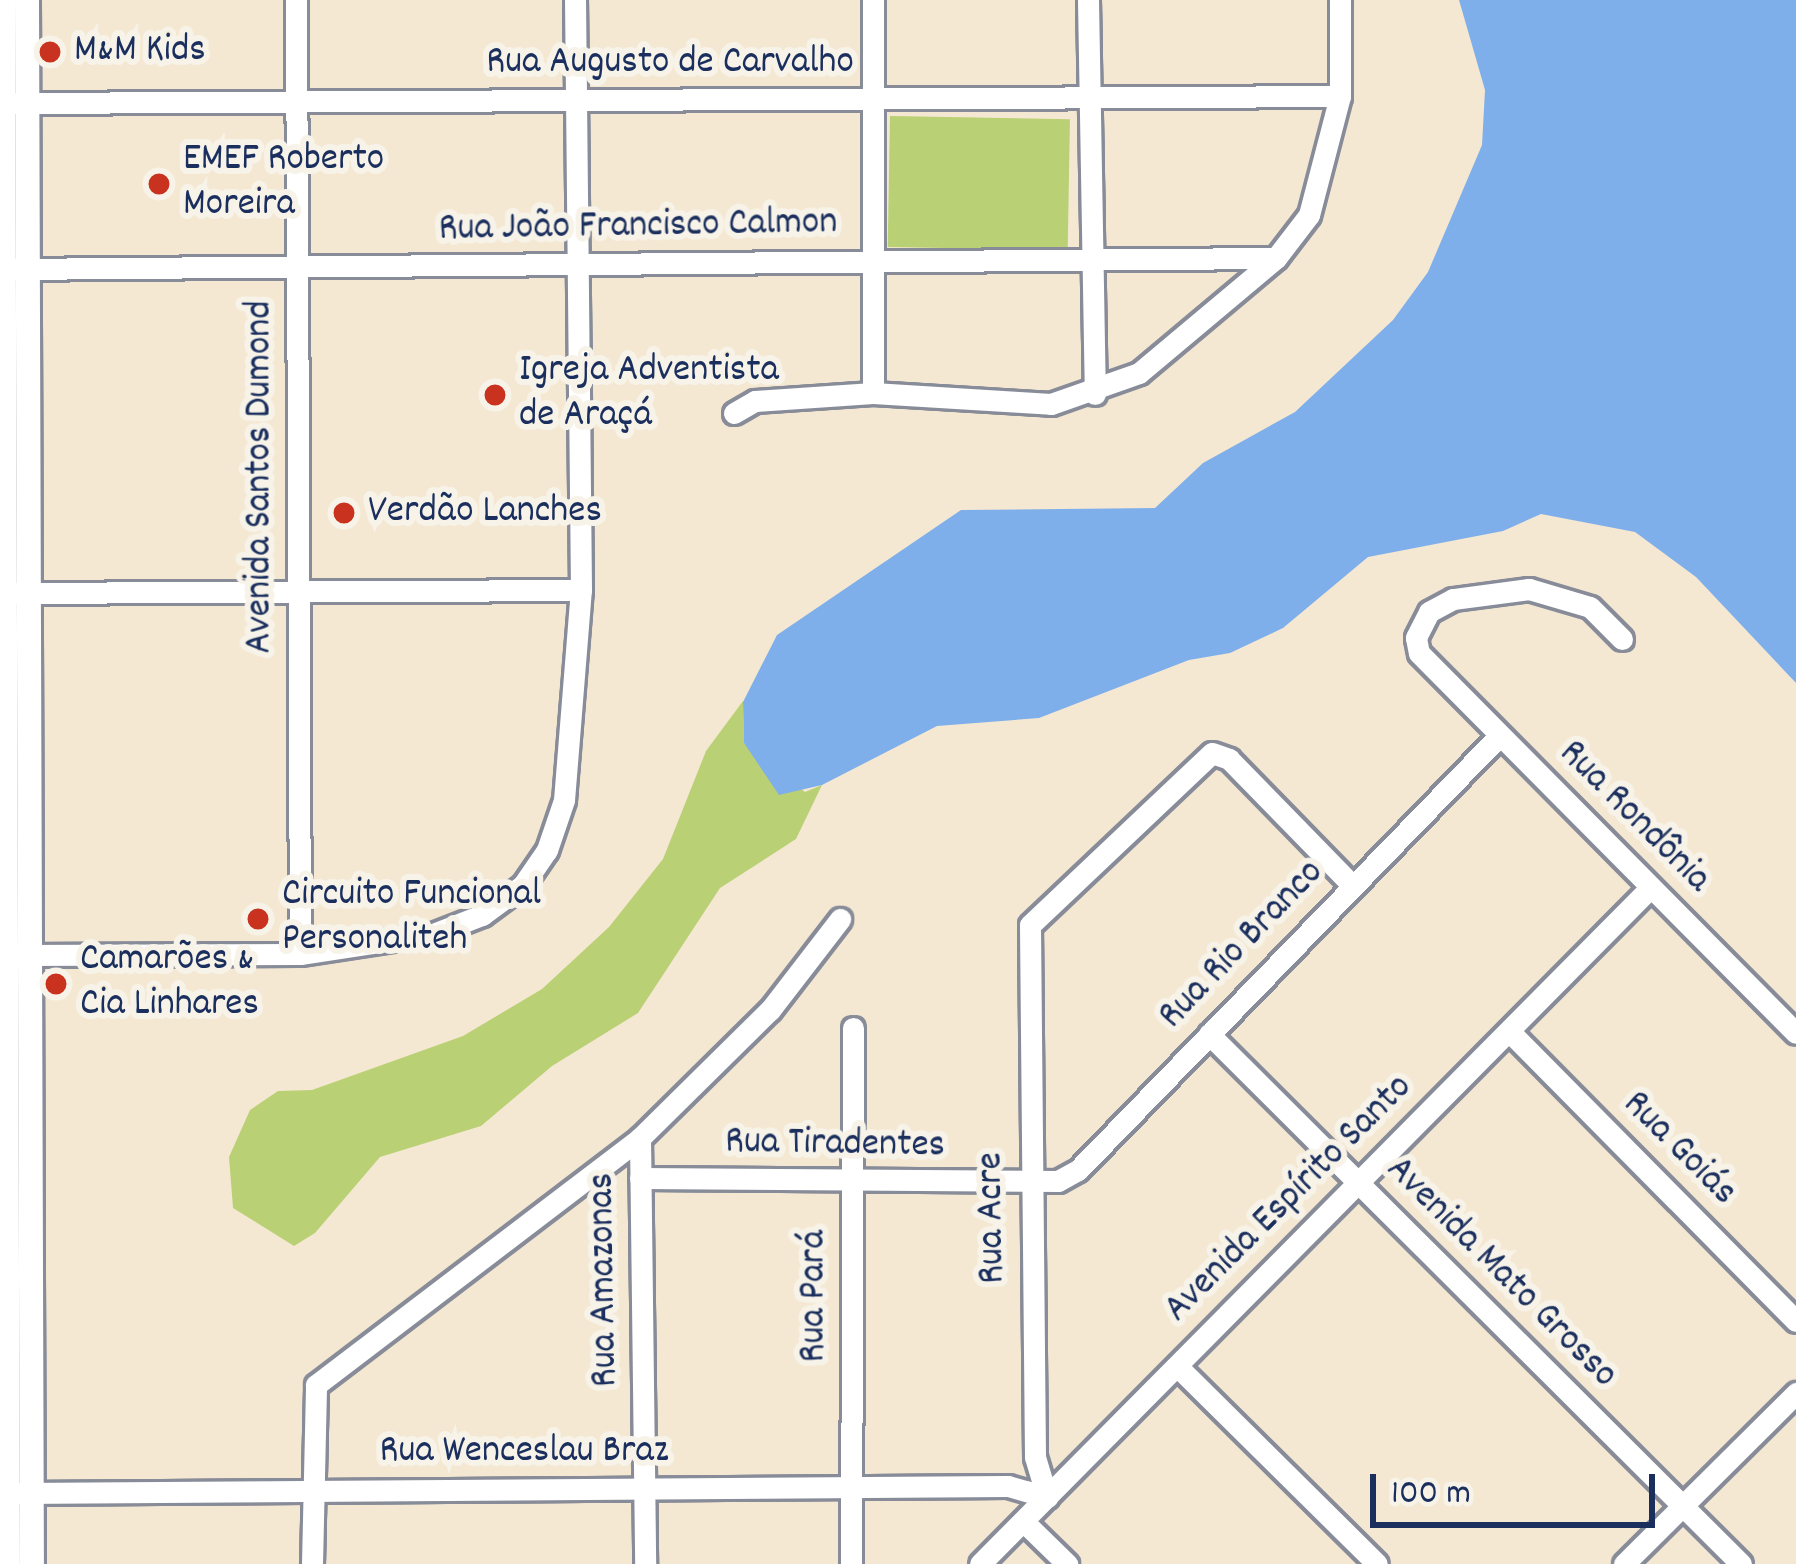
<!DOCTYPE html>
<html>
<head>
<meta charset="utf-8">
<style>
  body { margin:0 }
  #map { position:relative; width:1796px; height:1564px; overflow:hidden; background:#f5e8d3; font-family:Dekko,sans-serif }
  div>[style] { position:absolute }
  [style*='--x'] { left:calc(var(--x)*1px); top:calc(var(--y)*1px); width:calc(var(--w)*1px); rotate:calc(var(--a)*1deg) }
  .green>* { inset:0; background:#bad074; transform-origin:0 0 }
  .water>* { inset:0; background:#7fafea }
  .roads { filter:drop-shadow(3px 0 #888c98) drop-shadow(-3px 0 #888c98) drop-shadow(0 3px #888c98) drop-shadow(0 -3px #888c98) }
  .minor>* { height:21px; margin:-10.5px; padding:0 10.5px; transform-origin:10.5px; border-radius:10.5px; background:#fff }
  .tertiary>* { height:24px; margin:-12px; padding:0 12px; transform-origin:12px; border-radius:12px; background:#fff }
  .dots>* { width:33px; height:33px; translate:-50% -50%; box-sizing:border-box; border:6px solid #f7f3e8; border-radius:50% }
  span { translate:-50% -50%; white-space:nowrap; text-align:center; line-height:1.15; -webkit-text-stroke:12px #f7f3e8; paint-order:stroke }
  .poi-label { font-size:39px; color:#1b2f5e }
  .left { translate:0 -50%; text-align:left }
  .street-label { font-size:39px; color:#1b2f5e }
  .scale { position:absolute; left:1370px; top:1474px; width:285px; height:54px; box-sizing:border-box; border:6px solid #1b2f5e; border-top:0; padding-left:15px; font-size:36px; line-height:42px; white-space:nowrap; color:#1b2f5e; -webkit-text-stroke:9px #f7f3e8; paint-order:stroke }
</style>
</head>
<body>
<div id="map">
  <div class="green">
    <i style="left:890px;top:116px;width:180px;height:131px;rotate:1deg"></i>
    <i style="clip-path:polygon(743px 701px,744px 743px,805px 792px,822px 785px,796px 839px,720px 888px,638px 1013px,552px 1066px,481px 1126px,380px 1157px,315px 1233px,294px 1246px,233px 1208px,229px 1157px,250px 1110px,278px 1091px,312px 1090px,463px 1036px,542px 989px,609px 927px,663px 859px,706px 751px)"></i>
  </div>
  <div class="water">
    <i style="clip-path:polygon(1459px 0,1796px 0,1796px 683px,1696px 577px,1635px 532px,1541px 514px,1503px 531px,1368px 557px,1283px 628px,1230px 653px,1189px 660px,1039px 718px,937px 726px,822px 785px,779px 795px,744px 743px,743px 702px,777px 635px,961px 510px,1155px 508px,1203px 463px,1295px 412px,1393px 320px,1428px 272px,1482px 145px,1485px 90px)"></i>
  </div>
  <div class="roads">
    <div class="minor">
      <i style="--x:296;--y:0;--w:954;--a:89.76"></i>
      <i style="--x:1088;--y:0;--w:394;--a:89"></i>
      <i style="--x:15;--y:103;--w:1325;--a:-0.3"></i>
      <i style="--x:11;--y:269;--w:1265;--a:-0.5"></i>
      <i style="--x:873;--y:393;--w:393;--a:-90"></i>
      <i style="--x:734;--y:413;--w:24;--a:-30"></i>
      <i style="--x:755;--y:401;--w:118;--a:-3.9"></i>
      <i style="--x:873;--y:393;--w:178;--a:3.5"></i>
      <i style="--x:1051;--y:404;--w:93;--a:-19.4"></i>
      <i style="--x:1139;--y:373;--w:179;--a:-40"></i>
      <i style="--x:1276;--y:258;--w:54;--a:-52.5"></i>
      <i style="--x:1309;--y:215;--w:123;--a:-75.4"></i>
      <i style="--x:1340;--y:96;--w:96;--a:-90"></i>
      <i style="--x:12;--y:593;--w:569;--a:-0.3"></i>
      <i style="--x:1622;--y:639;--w:45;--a:-135"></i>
      <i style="--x:1590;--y:607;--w:64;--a:-163.6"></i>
      <i style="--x:1529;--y:589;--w:77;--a:172.5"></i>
      <i style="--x:1453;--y:599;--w:27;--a:152"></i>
      <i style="--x:1429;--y:612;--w:29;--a:117"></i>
      <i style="--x:1416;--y:638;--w:15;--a:79"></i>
      <i style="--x:1419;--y:653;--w:535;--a:45.23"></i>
      <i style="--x:19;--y:955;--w:281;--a:-0.2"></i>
      <i style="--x:300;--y:954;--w:134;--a:-8.6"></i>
      <i style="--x:433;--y:934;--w:53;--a:-21.2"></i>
      <i style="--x:482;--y:915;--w:51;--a:-36.2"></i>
      <i style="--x:523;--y:885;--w:42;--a:-55.6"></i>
      <i style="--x:547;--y:850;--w:53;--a:-71.2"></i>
      <i style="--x:564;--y:800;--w:211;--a:-85.4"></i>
      <i style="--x:581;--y:590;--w:590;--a:-90.58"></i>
      <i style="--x:1509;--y:1031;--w:408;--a:45.3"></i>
      <i style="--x:1209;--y:1034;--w:751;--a:44.89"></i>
      <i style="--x:640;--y:1138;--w:426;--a:89.3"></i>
      <i style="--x:640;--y:1178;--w:418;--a:0.4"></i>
      <i style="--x:1058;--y:1181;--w:23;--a:-29"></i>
      <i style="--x:1078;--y:1170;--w:606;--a:-45.87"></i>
      <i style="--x:1177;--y:1366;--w:281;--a:44.7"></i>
      <i style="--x:18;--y:1493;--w:990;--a:-0.41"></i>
      <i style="--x:1008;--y:1486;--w:41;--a:15.8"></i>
      <i style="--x:1047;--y:1497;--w:42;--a:-106.7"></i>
      <i style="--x:1035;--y:1457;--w:532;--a:-90.54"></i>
      <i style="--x:1030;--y:925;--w:250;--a:-43.4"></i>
      <i style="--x:1212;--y:753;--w:18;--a:19"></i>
      <i style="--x:1229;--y:759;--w:175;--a:45.7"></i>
      <i style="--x:1023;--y:1521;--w:62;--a:44.3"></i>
      <i style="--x:312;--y:1564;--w:179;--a:-88.7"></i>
      <i style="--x:316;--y:1385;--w:407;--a:-37.3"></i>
      <i style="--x:640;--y:1138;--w:182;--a:-44.6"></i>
      <i style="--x:770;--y:1010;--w:115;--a:-52.4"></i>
      <i style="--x:851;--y:1564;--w:536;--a:-89.79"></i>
      <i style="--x:980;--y:1564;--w:953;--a:-45.26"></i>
      <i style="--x:1624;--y:1564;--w:243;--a:-44.8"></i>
    </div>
    <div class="tertiary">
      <i style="--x:3;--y:0;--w:1564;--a:89.82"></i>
      <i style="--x:27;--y:0;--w:1564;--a:89.82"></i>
    </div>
  </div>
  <div class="dots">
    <i style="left:50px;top:52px;background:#c8321e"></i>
    <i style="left:159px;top:184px;background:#c8321e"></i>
    <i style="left:495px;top:395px;background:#c8321e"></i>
    <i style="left:344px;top:513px;background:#c8321e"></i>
    <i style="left:258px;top:919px;background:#c8321e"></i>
    <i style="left:56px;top:984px;background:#c8321e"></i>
  </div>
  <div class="poi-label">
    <span class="left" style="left:74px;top:52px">M&amp;M Kids</span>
    <span class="left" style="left:183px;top:184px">EMEF Roberto<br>Moreira</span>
    <span class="left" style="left:519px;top:395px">Igreja Adventista<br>de Araçá</span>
    <span class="left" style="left:368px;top:513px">Verdão Lanches</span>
    <span class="left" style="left:282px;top:919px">Circuito Funcional<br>Personaliteh</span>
    <span class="left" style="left:80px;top:984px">Camarões &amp;<br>Cia Linhares</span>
  </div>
  <div class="street-label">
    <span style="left:670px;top:64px">Rua Augusto de Carvalho</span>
    <span style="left:638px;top:228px;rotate:-1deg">Rua João Francisco Calmon</span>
    <span style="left:262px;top:477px;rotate:-90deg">Avenida Santos Dumond</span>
    <span style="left:1633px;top:818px;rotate:45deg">Rua Rondônia</span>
    <span style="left:1243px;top:946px;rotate:-46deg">Rua Rio Branco</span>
    <span style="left:835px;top:1146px;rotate:1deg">Rua Tiradentes</span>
    <span style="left:1678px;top:1150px;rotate:45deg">Rua Goiás</span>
    <span style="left:1290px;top:1200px;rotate:-45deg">Avenida Espírito Santo</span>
    <span style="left:994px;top:1218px;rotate:-91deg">Rua Acre</span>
    <span style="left:1500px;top:1274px;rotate:45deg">Avenida Mato Grosso</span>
    <span style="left:606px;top:1280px;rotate:-91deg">Rua Amazonas</span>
    <span style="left:816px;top:1296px;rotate:-90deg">Rua Pará</span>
    <span style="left:524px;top:1453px">Rua Wenceslau Braz</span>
  </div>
  <div class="scale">100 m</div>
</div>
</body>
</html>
